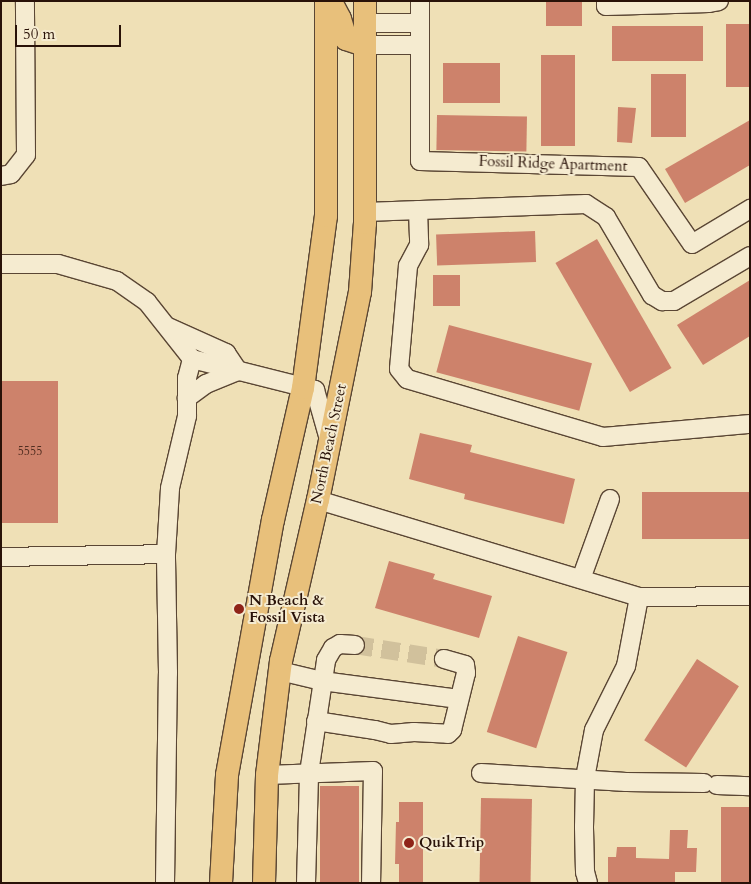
<!DOCTYPE html>
<html>
<head>
<meta charset="utf-8">
<style>
  body { margin:0 }
  #map { position:relative; width:751px; height:884px; overflow:hidden; background:#efe0b6; font-family:Cardo,serif }
  div>[style] { position:absolute }
  [style*='--x'] { left:calc(var(--x)*1px); top:calc(var(--y)*1px); width:calc(var(--w)*1px); rotate:calc(var(--a)*1deg) }
  .building>* { inset:0; background:#cd826b; transform-origin:0 0 }
  .minor-tunnel>* { height:18px; margin-top:-9px; transform-origin:0; background:repeating-linear-gradient(90deg,#d1c19c 0 18px,transparent 0 27px) }
  .roads { filter:drop-shadow(1px 0 #5a4634) drop-shadow(-1px 0 #5a4634) drop-shadow(0 1px #5a4634) drop-shadow(0 -1px #5a4634) }
  .minor>* { height:18px; margin:-9px; padding:0 9px; transform-origin:9px; border-radius:9px; background:#f5ebd0 }
  .major>* { height:22px; margin:-11px; padding:0 11px; transform-origin:11px; border-radius:11px; background:#e8c07b }
  .dots>* { width:14px; height:14px; translate:-50% -50%; box-sizing:border-box; border:2px solid #f5ebd0; border-radius:50% }
  span { translate:-50% -50%; white-space:nowrap; text-align:center; line-height:1.15; -webkit-text-stroke:4px #f5ebd0; paint-order:stroke }
  .number-label { font-size:12px; color:#522e21 }
  .number-label span { -webkit-text-stroke-width:0 }
  .street-label { font-size:15px; color:#291208 }
  .poi-label { font-size:15px; color:#291208; font-weight:700 }
  .left { translate:0 -50%; text-align:left }
  .frame { position:absolute; inset:0; border:2px solid #291208; pointer-events:none }
  .scale { position:absolute; left:15px; top:25px; width:106px; height:22px; box-sizing:border-box; border:2px solid #291208; border-top:0; padding-left:6px; font-size:15px; line-height:18px; white-space:nowrap; color:#291208; -webkit-text-stroke:4px #f5ebd0; paint-order:stroke }
</style>
</head>
<body>
<div id="map">
  <div class="building">
    <i style="left:546px;top:1px;width:36px;height:25px"></i>
    <i style="left:726px;top:24px;width:24px;height:63px"></i>
    <i style="left:612px;top:26px;width:91px;height:35px"></i>
    <i style="left:541px;top:55px;width:34px;height:91px"></i>
    <i style="left:443px;top:63px;width:57px;height:40px"></i>
    <i style="left:651px;top:74px;width:35px;height:63px"></i>
    <i style="clip-path:polygon(618px 107px,636px 108px,632px 143px,617px 142px)"></i>
    <i style="left:437px;top:115px;width:90px;height:35px;rotate:1deg"></i>
    <i style="clip-path:polygon(750px 120px,750px 165px,685px 203px,665px 169px)"></i>
    <i style="left:535px;top:231px;width:31px;height:99px;rotate:88deg"></i>
    <i style="left:597px;top:239px;width:149px;height:48px;rotate:60deg"></i>
    <i style="left:433px;top:275px;width:27px;height:31px"></i>
    <i style="clip-path:polygon(750px 280px,750px 336px,703px 365px,677px 325px)"></i>
    <i style="left:449px;top:325px;width:148px;height:49px;rotate:15deg"></i>
    <i style="left:1px;top:381px;width:57px;height:142px"></i>
    <i style="clip-path:polygon(420px 433px,472px 445px,470px 452px,575px 479px,564px 524px,464px 499px,465px 494px,409px 479px)"></i>
    <i style="left:642px;top:492px;width:108px;height:47px"></i>
    <i style="clip-path:polygon(389px 561px,435px 574px,433px 579px,492px 596px,479px 638px,375px 608px)"></i>
    <i style="left:518px;top:636px;width:52px;height:101px;rotate:18deg"></i>
    <i style="left:697px;top:659px;width:50px;height:97px;rotate:33deg"></i>
    <i style="left:320px;top:786px;width:39px;height:97px"></i>
    <i style="left:481px;top:798px;width:51px;height:85px;rotate:1deg"></i>
    <i style="clip-path:polygon(399px 802px,423px 802px,423px 882px,399px 882px,399px 864px,395px 864px,396px 822px,399px 822px)"></i>
    <i style="left:721px;top:807px;width:29px;height:75px"></i>
    <i style="clip-path:polygon(670px 830px,688px 830px,687px 848px,697px 848px,696px 872px,675px 872px,675px 883px,608px 883px,608px 857px,616px 857px,617px 847px,636px 847px,636px 858px,669px 859px)"></i>
  </div>
  <div class="minor-tunnel">
    <i style="--x:355;--y:645;--w:90;--a:8.9"></i>
  </div>
  <div class="roads">
    <div class="minor">
      <i style="--x:420;--y:1;--w:160;--a:90"></i>
      <i style="--x:420;--y:161;--w:219;--a:1.6"></i>
      <i style="--x:639;--y:167;--w:93;--a:55.5"></i>
      <i style="--x:692;--y:244;--w:68;--a:-31.1"></i>
      <i style="--x:606;--y:1;--w:5;--a:90"></i>
      <i style="--x:606;--y:6;--w:103;--a:-1.7"></i>
      <i style="--x:709;--y:3;--w:10;--a:-11"></i>
      <i style="--x:365;--y:23;--w:55;--a:0"></i>
      <i style="--x:365;--y:45;--w:55;--a:0"></i>
      <i style="--x:1;--y:176;--w:10;--a:-11"></i>
      <i style="--x:11;--y:174;--w:24;--a:-52"></i>
      <i style="--x:26;--y:155;--w:154;--a:-90.4"></i>
      <i style="--x:418;--y:210;--w:35;--a:88"></i>
      <i style="--x:419;--y:245;--w:24;--a:118"></i>
      <i style="--x:408;--y:266;--w:103;--a:95"></i>
      <i style="--x:399;--y:369;--w:13;--a:51"></i>
      <i style="--x:407;--y:379;--w:204;--a:16.5"></i>
      <i style="--x:603;--y:437;--w:148;--a:-5.1"></i>
      <i style="--x:365;--y:212;--w:221;--a:-2.1"></i>
      <i style="--x:586;--y:204;--w:24;--a:33"></i>
      <i style="--x:606;--y:217;--w:91;--a:59.5"></i>
      <i style="--x:652;--y:295;--w:12;--a:31"></i>
      <i style="--x:662;--y:301;--w:12;--a:0"></i>
      <i style="--x:674;--y:301;--w:88;--a:-30.6"></i>
      <i style="--x:1;--y:264;--w:57;--a:0"></i>
      <i style="--x:58;--y:264;--w:61;--a:16.1"></i>
      <i style="--x:117;--y:281;--w:37;--a:35"></i>
      <i style="--x:147;--y:302;--w:73;--a:51.7"></i>
      <i style="--x:192;--y:359;--w:127;--a:14.1"></i>
      <i style="--x:315;--y:390;--w:55;--a:74.2"></i>
      <i style="--x:168;--y:327;--w:64;--a:24.1"></i>
      <i style="--x:226;--y:353;--w:22;--a:56"></i>
      <i style="--x:238;--y:371;--w:35;--a:158"></i>
      <i style="--x:206;--y:384;--w:24;--a:144"></i>
      <i style="--x:318;--y:500;--w:335;--a:16.8"></i>
      <i style="--x:639;--y:597;--w:111;--a:-0.5"></i>
      <i style="--x:1;--y:557;--w:165;--a:-1"></i>
      <i style="--x:166;--y:554;--w:66;--a:-86.5"></i>
      <i style="--x:170;--y:488;--w:74;--a:-76.7"></i>
      <i style="--x:187;--y:416;--w:38;--a:-90"></i>
      <i style="--x:187;--y:378;--w:20;--a:-75"></i>
      <i style="--x:581;--y:579;--w:85;--a:-70.1"></i>
      <i style="--x:280;--y:671;--w:43;--a:13.4"></i>
      <i style="--x:322;--y:681;--w:138;--a:7.5"></i>
      <i style="--x:316;--y:721;--w:60;--a:8.7"></i>
      <i style="--x:375;--y:730;--w:16;--a:14"></i>
      <i style="--x:391;--y:734;--w:23;--a:-5"></i>
      <i style="--x:414;--y:732;--w:34;--a:3"></i>
      <i style="--x:448;--y:734;--w:6;--a:-45"></i>
      <i style="--x:452;--y:730;--w:59;--a:-76.2"></i>
      <i style="--x:466;--y:673;--w:8;--a:-97"></i>
      <i style="--x:465;--y:665;--w:22;--a:-164"></i>
      <i style="--x:481;--y:773;--w:145;--a:3.6"></i>
      <i style="--x:626;--y:782;--w:78;--a:0.7"></i>
      <i style="--x:267;--y:775;--w:106;--a:-2.2"></i>
      <i style="--x:373;--y:771;--w:112;--a:91"></i>
      <i style="--x:717;--y:785;--w:33;--a:2"></i>
      <i style="--x:165;--y:883;--w:210;--a:-89.2"></i>
      <i style="--x:168;--y:673;--w:119;--a:-91"></i>
      <i style="--x:306;--y:883;--w:110;--a:-88.4"></i>
      <i style="--x:309;--y:773;--w:114;--a:-81.4"></i>
      <i style="--x:326;--y:660;--w:14;--a:-60"></i>
      <i style="--x:333;--y:648;--w:8;--a:-30"></i>
      <i style="--x:340;--y:644;--w:15;--a:4"></i>
      <i style="--x:588;--y:883;--w:11;--a:-105"></i>
      <i style="--x:585;--y:872;--w:45;--a:-91.3"></i>
      <i style="--x:584;--y:827;--w:49;--a:-88.8"></i>
      <i style="--x:585;--y:778;--w:49;--a:-79.4"></i>
      <i style="--x:594;--y:730;--w:72;--a:-63.4"></i>
      <i style="--x:626;--y:666;--w:70;--a:-79.3"></i>
    </div>
    <div class="major">
      <i style="--x:331;--y:2;--w:19;--a:62"></i>
      <i style="--x:340;--y:19;--w:21;--a:73"></i>
      <i style="--x:346;--y:39;--w:20;--a:18"></i>
      <i style="--x:221;--y:883;--w:108;--a:-86.8"></i>
      <i style="--x:227;--y:775;--w:259;--a:-79.8"></i>
      <i style="--x:273;--y:520;--w:135;--a:-77.2"></i>
      <i style="--x:303;--y:388;--w:174;--a:-82.4"></i>
      <i style="--x:326;--y:216;--w:215;--a:-90"></i>
      <i style="--x:264;--y:883;--w:108;--a:-88.4"></i>
      <i style="--x:267;--y:775;--w:115;--a:-83"></i>
      <i style="--x:281;--y:661;--w:165;--a:-77.1"></i>
      <i style="--x:318;--y:500;--w:212;--a:-78.6"></i>
      <i style="--x:360;--y:292;--w:69;--a:-85.9"></i>
      <i style="--x:365;--y:223;--w:222;--a:-90"></i>
    </div>
  </div>
  <div class="dots">
    <i style="left:239px;top:609px;background:#8f2418"></i>
    <i style="left:409px;top:843px;background:#8f2418"></i>
  </div>
  <div class="number-label">
    <span style="left:30px;top:452px">5555</span>
  </div>
  <div class="street-label">
    <span style="left:553px;top:164px;rotate:2deg">Fossil Ridge Apartment</span>
    <span style="left:329px;top:444px;rotate:-78deg">North Beach Street</span>
  </div>
  <div class="poi-label">
    <span class="left" style="left:249px;top:609px">N Beach &amp;<br>Fossil Vista</span>
    <span class="left" style="left:419px;top:843px">QuikTrip</span>
  </div>
  <div class="frame"></div>
  <div class="scale">50 m</div>
</div>
</body>
</html>
